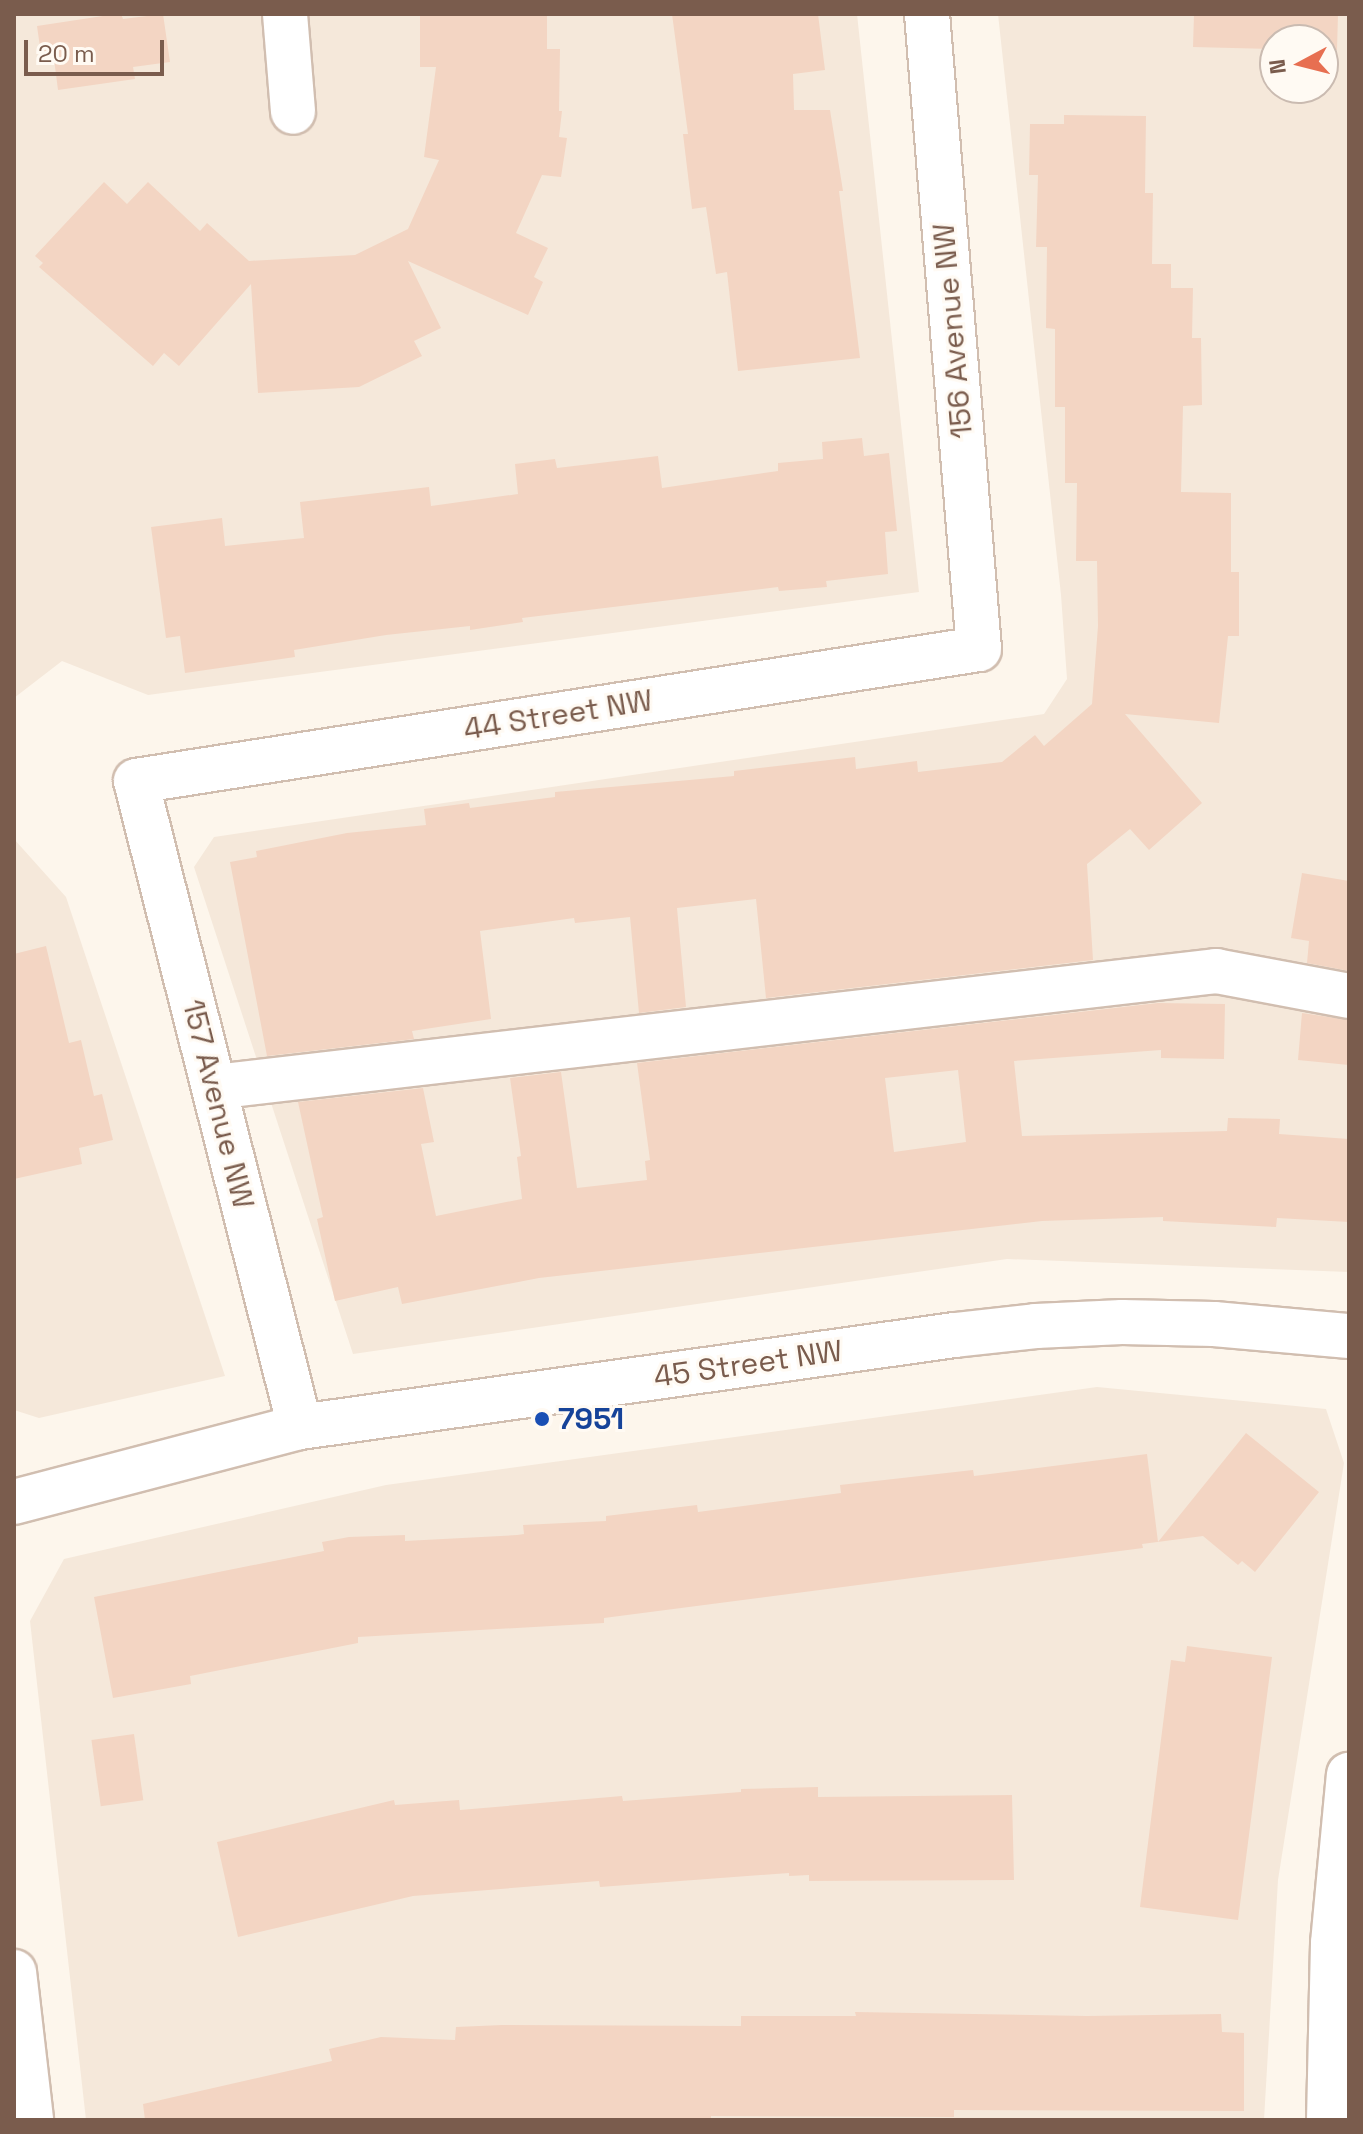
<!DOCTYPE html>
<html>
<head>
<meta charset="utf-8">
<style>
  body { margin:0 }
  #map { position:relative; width:1363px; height:2134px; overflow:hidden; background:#fdf6ec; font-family:"Space Grotesk",sans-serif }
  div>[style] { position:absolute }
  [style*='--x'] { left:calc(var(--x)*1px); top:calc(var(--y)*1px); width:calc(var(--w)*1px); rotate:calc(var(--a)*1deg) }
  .residential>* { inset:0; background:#f5e8da }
  .building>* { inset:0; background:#f3d5c3; transform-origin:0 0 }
  .roads { filter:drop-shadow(2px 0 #d1beb0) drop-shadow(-2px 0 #d1beb0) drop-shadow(0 2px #d1beb0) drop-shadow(0 -2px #d1beb0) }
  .minor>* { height:44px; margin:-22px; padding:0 22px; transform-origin:22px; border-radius:22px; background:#fff }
  .dots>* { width:22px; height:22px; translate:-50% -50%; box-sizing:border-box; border:4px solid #fffaf3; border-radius:50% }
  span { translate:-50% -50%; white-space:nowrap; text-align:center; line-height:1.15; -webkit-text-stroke:6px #fffaf3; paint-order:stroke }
  .street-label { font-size:30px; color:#7a5c4d }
  .transit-label { font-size:30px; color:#164399; font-weight:700 }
  .left { translate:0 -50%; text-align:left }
  .frame { position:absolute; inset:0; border:16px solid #7a5c4d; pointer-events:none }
  .north { position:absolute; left:1259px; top:24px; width:80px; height:80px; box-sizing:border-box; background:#fffaf3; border:2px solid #cabbb1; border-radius:50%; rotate:263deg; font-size:22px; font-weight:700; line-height:32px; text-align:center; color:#7a5c4d }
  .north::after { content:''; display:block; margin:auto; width:28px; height:36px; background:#e76f51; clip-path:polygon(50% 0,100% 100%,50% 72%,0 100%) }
  .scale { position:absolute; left:24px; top:40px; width:140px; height:36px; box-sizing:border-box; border:4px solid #7a5c4d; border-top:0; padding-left:10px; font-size:24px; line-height:28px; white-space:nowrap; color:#7a5c4d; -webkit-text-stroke:6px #fffaf3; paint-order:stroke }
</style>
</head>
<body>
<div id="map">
  <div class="residential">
    <i style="clip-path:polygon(14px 14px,857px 14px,919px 592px,148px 695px,62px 661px,14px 698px)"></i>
    <i style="clip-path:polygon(evenodd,998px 14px,1349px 14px,1349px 1272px,1007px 1259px,353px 1354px,194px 867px,214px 837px,1044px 714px,1067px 679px,1061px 595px,998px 14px,1275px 40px,1323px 40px,1323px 88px,1275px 88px,1275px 40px)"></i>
    <i style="clip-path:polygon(14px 839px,66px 897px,225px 1376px,39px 1418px,14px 1410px)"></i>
    <i style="clip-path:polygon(1097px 1387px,1326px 1409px,1344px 1463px,1278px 1880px,1264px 2120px,86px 2120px,30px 1621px,64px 1559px,386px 1485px)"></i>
  </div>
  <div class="building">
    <i style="clip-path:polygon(116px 14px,121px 14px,123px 19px,163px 14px,170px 62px,133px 67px,135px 79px,58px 90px,54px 59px,42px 61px,37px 26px)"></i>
    <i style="clip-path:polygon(420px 14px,547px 14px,547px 49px,560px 49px,559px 111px,562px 111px,559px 137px,567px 138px,561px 177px,542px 175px,516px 233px,548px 248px,534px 277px,543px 282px,528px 315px,408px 261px,441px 328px,414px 341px,422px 356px,359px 387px,258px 393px,251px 284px,179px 366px,164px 353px,153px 366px,39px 267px,43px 263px,35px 256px,104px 182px,127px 204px,148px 182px,200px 231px,207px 223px,249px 261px,355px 255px,408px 229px,439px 160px,424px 157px,436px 67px,420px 67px)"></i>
    <i style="clip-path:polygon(672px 14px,818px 14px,825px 70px,793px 74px,794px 110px,830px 110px,843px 191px,839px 191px,860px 358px,738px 371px,727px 272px,716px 274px,706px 207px,692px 209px,683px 134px,688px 134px)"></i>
    <i style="clip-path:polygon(1194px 14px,1338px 14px,1337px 50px,1323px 50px,1323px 40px,1275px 40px,1275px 49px,1193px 47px)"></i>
    <i style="clip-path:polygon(1064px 115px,1146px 116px,1145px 193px,1153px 193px,1152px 264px,1171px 264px,1171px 288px,1193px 288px,1192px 338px,1201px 338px,1202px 405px,1183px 406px,1181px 492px,1231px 493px,1231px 572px,1239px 572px,1239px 636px,1228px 636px,1219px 723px,1125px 714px,1202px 803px,1149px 850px,1130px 829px,1087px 864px,1093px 960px,766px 998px,756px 899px,677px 908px,686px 1007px,639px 1013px,630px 917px,575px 923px,574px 918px,480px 931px,491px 1019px,412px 1031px,414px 1039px,267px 1056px,230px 862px,257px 857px,256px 851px,347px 833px,426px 825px,424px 809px,469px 803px,470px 808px,555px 797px,555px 792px,734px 776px,734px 771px,855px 757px,856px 769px,917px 761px,918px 772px,1002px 762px,1035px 735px,1044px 746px,1092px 704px,1098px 626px,1097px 561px,1076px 561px,1077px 483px,1065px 483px,1065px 407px,1055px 407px,1055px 329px,1046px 328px,1047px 247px,1036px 247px,1038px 175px,1029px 175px,1030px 124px,1064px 124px)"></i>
    <i style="clip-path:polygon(862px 438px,864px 456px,889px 453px,897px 531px,885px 532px,888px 574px,826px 581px,827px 587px,779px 591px,778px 587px,522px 618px,523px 622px,470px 630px,470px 626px,386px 635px,294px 650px,295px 657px,185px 673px,180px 636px,166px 638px,151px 527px,222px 518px,225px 546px,304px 538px,300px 502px,429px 487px,431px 506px,518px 494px,515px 464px,555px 459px,557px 468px,658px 456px,662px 488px,778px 471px,778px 463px,823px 459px,822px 442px)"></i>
    <i style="clip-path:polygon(1302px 873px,1349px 881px,1349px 971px,1307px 963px,1309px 941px,1291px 938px)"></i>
    <i style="clip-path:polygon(46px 946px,69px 1043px,81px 1040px,94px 1096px,102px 1094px,113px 1140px,79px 1148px,82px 1164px,14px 1179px,14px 954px)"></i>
    <i style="clip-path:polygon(evenodd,1158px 1003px,1225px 1004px,1224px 1059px,1161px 1058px,1161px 1050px,1014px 1061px,1022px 1136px,1227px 1131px,1228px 1118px,1280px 1119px,1279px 1134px,1349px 1139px,1349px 1222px,1277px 1218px,1276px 1227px,1163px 1221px,1163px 1217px,1042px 1221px,539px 1278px,402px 1304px,398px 1287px,335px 1301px,317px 1219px,323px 1217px,298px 1102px,423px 1088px,434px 1142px,421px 1144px,436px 1216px,522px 1199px,517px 1157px,521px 1156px,510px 1078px,561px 1072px,577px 1188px,647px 1180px,645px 1161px,650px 1160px,637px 1063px,1158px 1003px,958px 1070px,966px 1142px,894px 1152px,885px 1078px,958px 1070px)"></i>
    <i style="clip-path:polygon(1302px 1013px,1349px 1020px,1349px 1065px,1298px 1060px)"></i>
    <i style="clip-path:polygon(1246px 1433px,1319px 1492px,1255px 1572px,1242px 1561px,1238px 1565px,1203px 1536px,1142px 1544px,1143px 1548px,604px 1618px,604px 1623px,358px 1637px,358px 1643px,190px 1676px,191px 1684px,113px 1698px,94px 1597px,324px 1551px,322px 1542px,349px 1537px,405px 1535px,405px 1541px,517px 1535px,524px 1534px,523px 1525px,606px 1521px,606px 1516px,697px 1505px,698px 1512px,841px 1493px,840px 1485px,973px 1470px,974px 1476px,1147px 1454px,1158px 1542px)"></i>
    <i style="clip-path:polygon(1187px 1646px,1272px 1657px,1238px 1920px,1140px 1907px,1171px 1660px,1185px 1662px)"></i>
    <i style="left:134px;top:1734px;width:67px;height:43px;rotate:82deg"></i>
    <i style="clip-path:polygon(818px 1787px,818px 1797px,1012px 1795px,1014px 1880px,809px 1881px,809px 1875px,789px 1876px,789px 1873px,600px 1887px,599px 1881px,413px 1896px,238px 1937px,217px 1842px,394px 1800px,395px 1805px,459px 1800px,460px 1810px,622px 1796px,623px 1801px,741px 1792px,741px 1789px)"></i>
    <i style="clip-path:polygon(855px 2012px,1087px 2016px,1221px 2014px,1222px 2032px,1244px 2033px,1244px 2111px,954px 2110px,954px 2117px,711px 2116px,711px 2120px,145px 2120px,143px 2104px,332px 2061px,329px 2049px,381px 2037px,455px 2040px,456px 2027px,502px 2025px,741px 2026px,741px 2016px,856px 2016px)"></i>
  </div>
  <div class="roads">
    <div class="minor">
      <i style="--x:285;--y:14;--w:98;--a:85.3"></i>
      <i style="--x:214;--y:1087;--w:1009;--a:-6.6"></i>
      <i style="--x:1216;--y:971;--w:135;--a:10.6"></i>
      <i style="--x:300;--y:1427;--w:666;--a:-104.24"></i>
      <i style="--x:136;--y:781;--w:853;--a:-8.9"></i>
      <i style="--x:979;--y:649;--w:637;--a:-94.68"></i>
      <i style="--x:14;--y:1502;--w:296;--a:-14.7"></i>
      <i style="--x:300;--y:1427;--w:661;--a:-8"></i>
      <i style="--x:955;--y:1335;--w:81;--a:-6.3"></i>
      <i style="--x:1036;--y:1326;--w:86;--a:-2.7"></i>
      <i style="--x:1122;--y:1322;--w:92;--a:1.2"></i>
      <i style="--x:1214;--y:1324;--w:136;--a:5.1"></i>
      <i style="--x:14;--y:1972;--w:149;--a:83.4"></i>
      <i style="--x:1329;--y:2120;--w:177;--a:-88.7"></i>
      <i style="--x:1333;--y:1943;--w:169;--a:-84.6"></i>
    </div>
  </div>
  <div class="dots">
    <i style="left:542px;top:1419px;background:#1a4fb4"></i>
  </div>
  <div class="street-label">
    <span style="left:953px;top:331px;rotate:-95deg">156 Avenue NW</span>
    <span style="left:558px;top:715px;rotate:-9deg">44 Street NW</span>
    <span style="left:218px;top:1104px;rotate:76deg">157 Avenue NW</span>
    <span style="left:748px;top:1364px;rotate:-8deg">45 Street NW</span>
  </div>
  <div class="transit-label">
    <span class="left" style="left:558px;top:1419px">7951</span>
  </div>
  <div class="frame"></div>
  <div class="north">N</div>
  <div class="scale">20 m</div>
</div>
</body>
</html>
